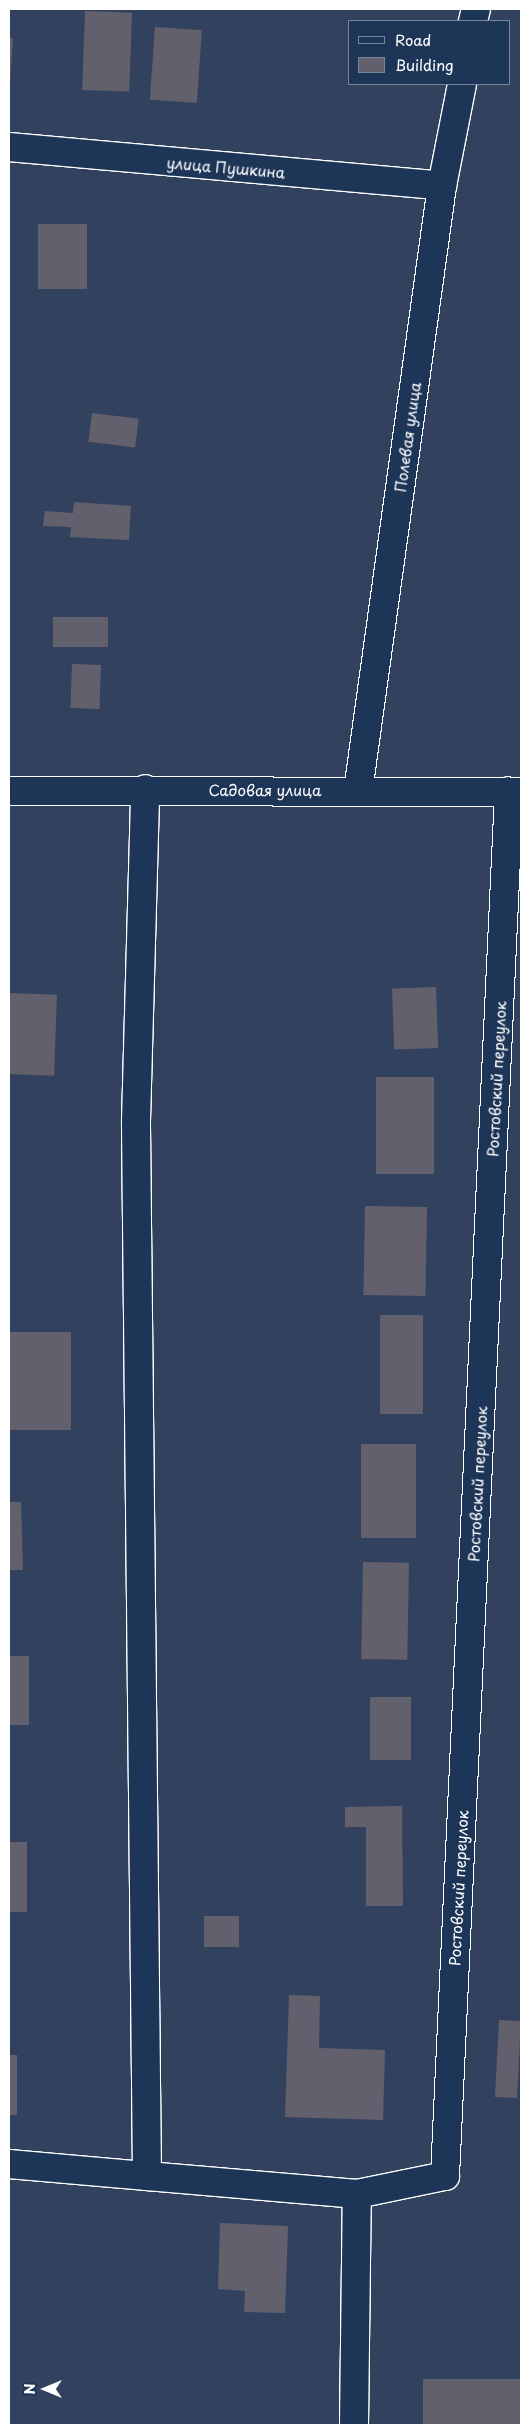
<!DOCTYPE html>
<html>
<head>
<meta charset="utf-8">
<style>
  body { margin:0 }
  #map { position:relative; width:530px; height:2434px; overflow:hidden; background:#32425e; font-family:"Playpen Sans",sans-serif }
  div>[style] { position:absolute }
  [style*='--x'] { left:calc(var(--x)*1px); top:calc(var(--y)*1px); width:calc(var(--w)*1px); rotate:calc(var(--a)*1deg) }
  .building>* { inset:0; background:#63606e; transform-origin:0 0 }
  .roads { filter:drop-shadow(1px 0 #fff) drop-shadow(-1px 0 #fff) drop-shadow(0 1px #fff) drop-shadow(0 -1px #fff) }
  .minor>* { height:28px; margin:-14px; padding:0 14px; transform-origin:14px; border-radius:14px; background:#1d3557 }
  .secondary>* { height:28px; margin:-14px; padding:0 14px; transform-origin:14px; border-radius:14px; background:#1d3557 }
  span { translate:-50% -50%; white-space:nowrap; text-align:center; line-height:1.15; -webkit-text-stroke:5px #1d3557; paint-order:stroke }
  .street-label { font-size:15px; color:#fff }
  .frame { position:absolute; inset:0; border:10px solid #fff; pointer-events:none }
  .legend { position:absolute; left:348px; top:20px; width:162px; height:65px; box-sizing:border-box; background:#1d3557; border:1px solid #77869a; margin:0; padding:6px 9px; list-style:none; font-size:15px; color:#fff }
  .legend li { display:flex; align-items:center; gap:10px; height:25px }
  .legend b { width:25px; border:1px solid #77869a }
  .north { position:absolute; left:20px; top:2364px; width:50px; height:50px; -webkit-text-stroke:4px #1d3557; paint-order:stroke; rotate:270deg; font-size:14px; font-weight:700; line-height:20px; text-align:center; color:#fff }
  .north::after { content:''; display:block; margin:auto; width:18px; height:22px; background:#fff; clip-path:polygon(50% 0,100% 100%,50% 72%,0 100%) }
</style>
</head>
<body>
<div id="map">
  <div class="building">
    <i style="left:85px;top:11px;width:47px;height:79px;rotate:2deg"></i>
    <i style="left:155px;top:27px;width:47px;height:73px;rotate:4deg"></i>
    <i style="clip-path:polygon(9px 38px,13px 38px,10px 85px,9px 85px)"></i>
    <i style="left:38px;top:224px;width:49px;height:65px"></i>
    <i style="left:92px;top:413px;width:47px;height:29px;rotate:7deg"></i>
    <i style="clip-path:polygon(74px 502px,131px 506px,129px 540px,70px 537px,71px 527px,43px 526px,45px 511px,73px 513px)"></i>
    <i style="left:53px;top:617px;width:55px;height:30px"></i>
    <i style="left:72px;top:664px;width:29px;height:44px;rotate:2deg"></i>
    <i style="left:436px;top:987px;width:61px;height:44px;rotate:88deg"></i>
    <i style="left:9px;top:993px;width:48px;height:81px;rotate:2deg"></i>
    <i style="left:376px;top:1077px;width:58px;height:97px"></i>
    <i style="left:365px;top:1206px;width:62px;height:89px;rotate:1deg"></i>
    <i style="left:380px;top:1315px;width:43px;height:99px"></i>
    <i style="left:9px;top:1332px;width:62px;height:98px"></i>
    <i style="left:361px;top:1444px;width:55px;height:94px"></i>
    <i style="clip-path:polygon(9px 1502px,21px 1502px,23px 1570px,9px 1570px)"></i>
    <i style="left:363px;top:1562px;width:46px;height:97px;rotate:1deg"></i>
    <i style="left:9px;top:1656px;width:20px;height:69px"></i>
    <i style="left:370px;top:1697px;width:41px;height:63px"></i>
    <i style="clip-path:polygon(402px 1806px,403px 1906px,366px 1906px,366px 1827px,345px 1827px,345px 1807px)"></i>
    <i style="left:9px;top:1842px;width:18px;height:70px"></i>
    <i style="left:204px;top:1916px;width:35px;height:31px"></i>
    <i style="clip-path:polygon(289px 1995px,320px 1996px,319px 2048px,385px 2050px,383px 2120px,285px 2117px)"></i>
    <i style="left:499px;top:2020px;width:22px;height:77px;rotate:3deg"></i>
    <i style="left:9px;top:2055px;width:8px;height:60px"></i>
    <i style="clip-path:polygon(220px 2223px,288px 2226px,285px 2313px,244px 2312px,245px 2291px,218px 2289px)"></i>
    <i style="left:423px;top:2379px;width:98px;height:46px"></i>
  </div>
  <div class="roads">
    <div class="minor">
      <i style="--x:473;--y:21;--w:12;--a:-76"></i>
      <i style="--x:9;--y:147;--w:435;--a:5.1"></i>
      <i style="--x:358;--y:791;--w:611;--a:-82.1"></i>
      <i style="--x:442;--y:186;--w:104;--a:-78.9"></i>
      <i style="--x:9;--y:2164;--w:139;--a:5"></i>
      <i style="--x:147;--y:2176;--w:1055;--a:-90.6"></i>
      <i style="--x:136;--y:1121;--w:332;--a:-88.4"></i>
      <i style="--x:147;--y:2176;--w:211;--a:4.9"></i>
      <i style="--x:357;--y:2194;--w:90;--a:-11.6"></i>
      <i style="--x:445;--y:2176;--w:1386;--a:-87.35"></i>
      <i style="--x:354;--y:2425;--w:231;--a:-89.3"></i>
    </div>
    <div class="secondary">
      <i style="--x:9;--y:791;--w:512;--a:0.11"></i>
    </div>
  </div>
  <div class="street-label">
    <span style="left:226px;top:167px;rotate:5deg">улица Пушкина</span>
    <span style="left:407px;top:437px;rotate:-82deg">Полевая улица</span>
    <span style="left:265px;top:790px">Садовая улица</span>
    <span style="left:496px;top:1079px;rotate:-87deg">Ростовский переулок</span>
    <span style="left:477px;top:1484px;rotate:-87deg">Ростовский переулок</span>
    <span style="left:458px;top:1888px;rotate:-87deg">Ростовский переулок</span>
  </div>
  <div class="frame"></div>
  <ul class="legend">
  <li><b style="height:6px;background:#1d3557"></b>Road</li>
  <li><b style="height:14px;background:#63606e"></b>Building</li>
  </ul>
  <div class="north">N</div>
</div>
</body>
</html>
